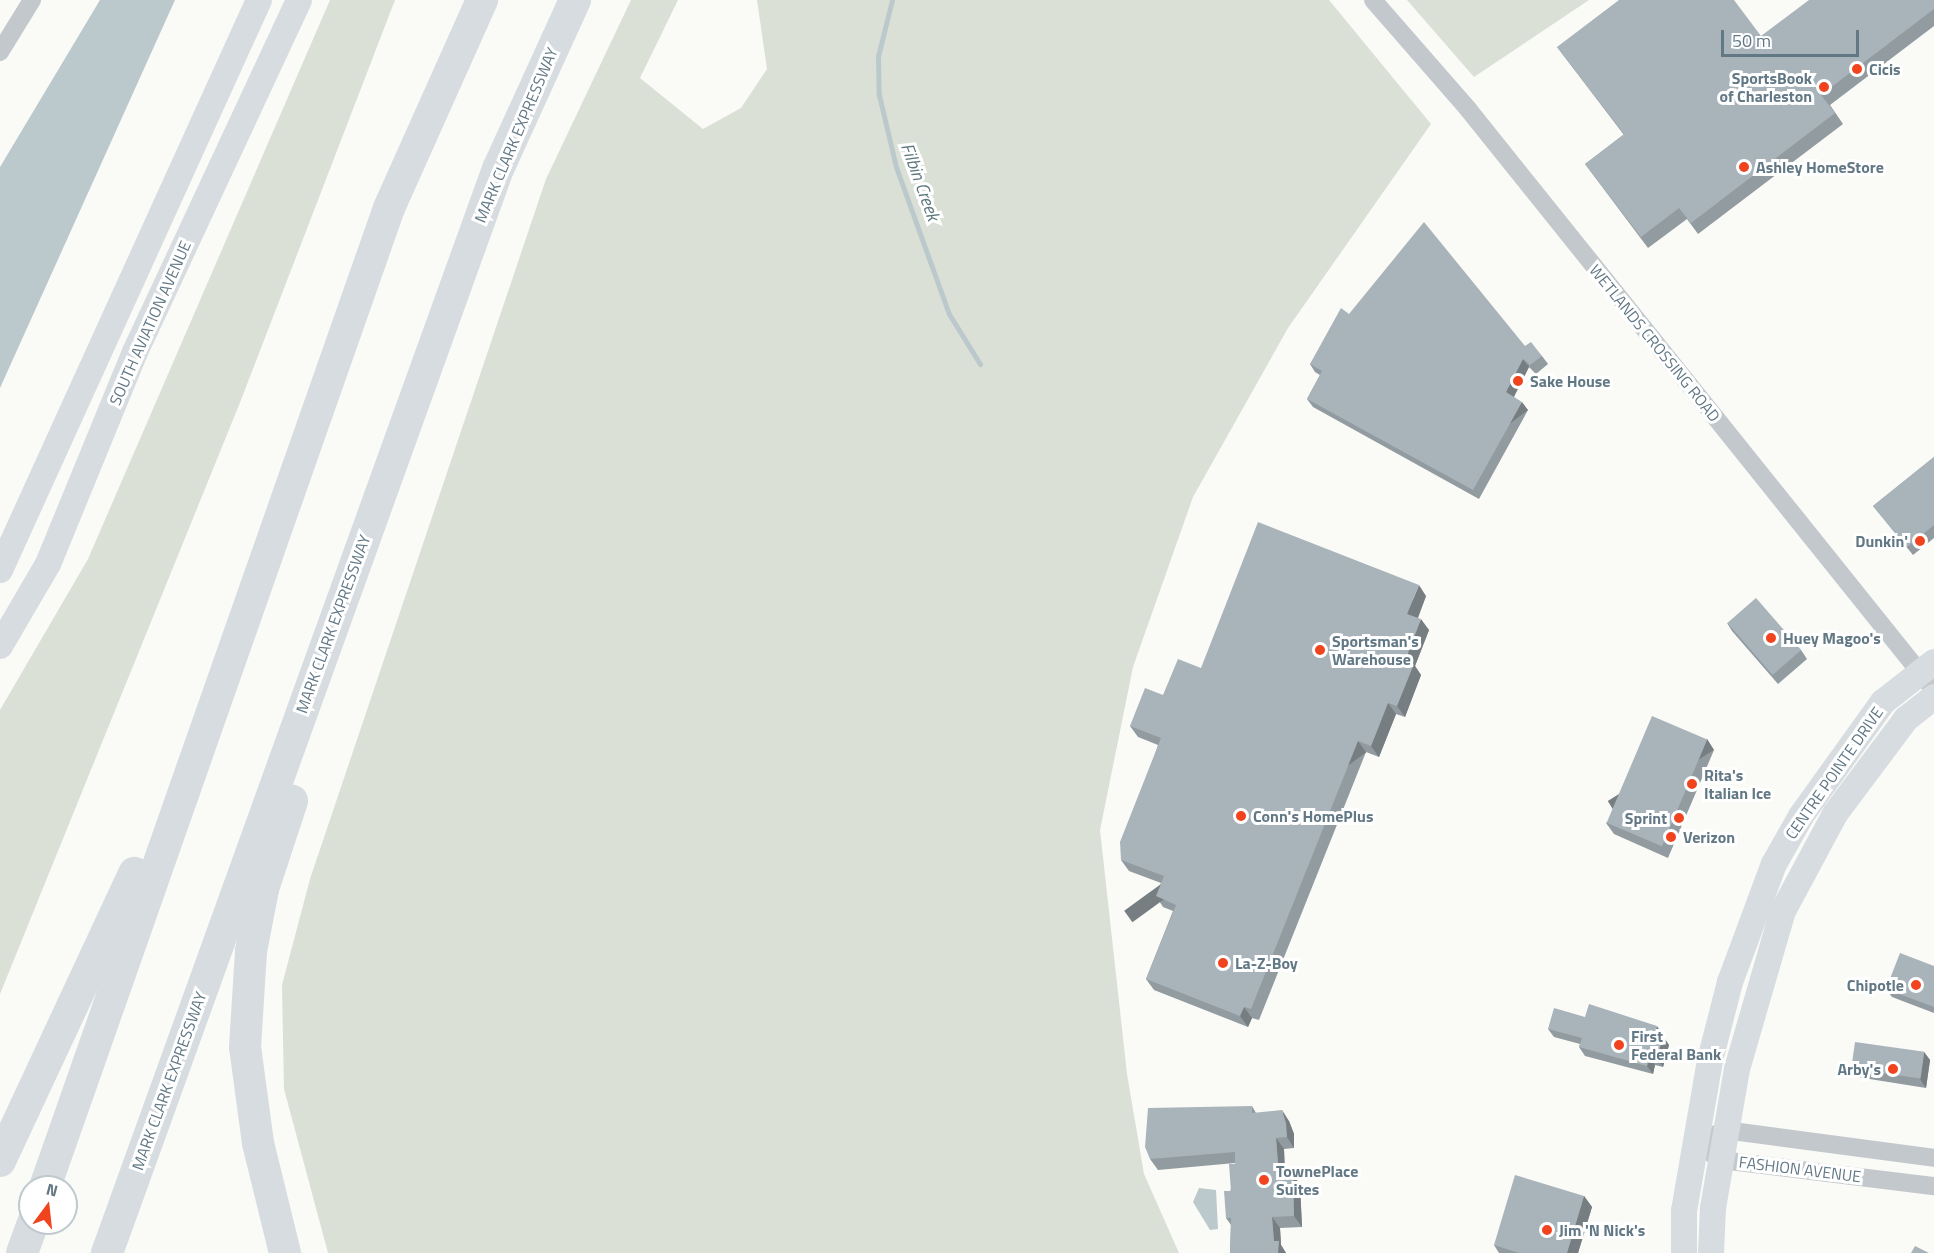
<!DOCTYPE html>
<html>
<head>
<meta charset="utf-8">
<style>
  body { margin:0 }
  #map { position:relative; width:1934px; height:1253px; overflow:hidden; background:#fafaf7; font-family:"Titillium Web",sans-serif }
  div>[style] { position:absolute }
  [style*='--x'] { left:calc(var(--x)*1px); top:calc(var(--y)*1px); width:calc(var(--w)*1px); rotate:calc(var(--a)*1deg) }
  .green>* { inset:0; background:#dae0d6 }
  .water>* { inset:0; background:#bbc9cc }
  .stream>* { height:5px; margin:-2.5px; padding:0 2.5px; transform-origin:2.5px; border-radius:2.5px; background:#bbc9cc }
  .street>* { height:18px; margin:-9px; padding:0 9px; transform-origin:9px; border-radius:9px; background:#c2c8cc }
  .secondary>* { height:26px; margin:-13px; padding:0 13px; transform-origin:13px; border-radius:13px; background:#d6dcdf }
  .highway>* { height:32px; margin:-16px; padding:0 16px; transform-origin:16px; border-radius:16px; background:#d6dcdf }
  .wall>* { inset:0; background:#919ba0 }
  .shaded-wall>* { inset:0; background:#767e82; transform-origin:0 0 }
  .building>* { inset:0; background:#a9b4ba; transform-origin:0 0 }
  .dots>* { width:16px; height:16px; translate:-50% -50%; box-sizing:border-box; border:3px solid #fff; border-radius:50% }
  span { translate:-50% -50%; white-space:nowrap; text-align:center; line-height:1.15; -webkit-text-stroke:6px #fff; paint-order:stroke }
  .poi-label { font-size:16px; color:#627885; font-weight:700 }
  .left { translate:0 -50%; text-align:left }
  .right { translate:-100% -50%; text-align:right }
  .street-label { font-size:16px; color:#627885 }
  .water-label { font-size:18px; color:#5e777e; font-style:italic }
  .north { position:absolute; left:18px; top:1175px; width:60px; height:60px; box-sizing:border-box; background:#fff; border:2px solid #c0c9ce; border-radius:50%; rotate:15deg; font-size:16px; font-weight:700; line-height:24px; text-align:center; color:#627885 }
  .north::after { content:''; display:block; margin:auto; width:21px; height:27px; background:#f2431f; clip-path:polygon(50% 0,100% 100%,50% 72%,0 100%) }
  .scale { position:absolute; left:1721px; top:30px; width:138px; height:27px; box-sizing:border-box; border:3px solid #627885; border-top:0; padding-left:8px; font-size:18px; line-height:21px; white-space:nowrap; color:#627885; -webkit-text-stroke:4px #fff; paint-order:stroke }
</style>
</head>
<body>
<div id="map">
  <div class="green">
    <i style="clip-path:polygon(330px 0,395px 0,241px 400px,0 994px,0 710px,88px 559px)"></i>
    <i style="clip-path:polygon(631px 0,678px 0,640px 78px,703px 129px,741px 108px,767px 69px,757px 0,1329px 0,1431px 124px,1288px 328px,1193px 497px,1133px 667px,1100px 830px,1127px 1074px,1144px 1174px,1179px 1253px,328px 1253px,284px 1089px,282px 985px,310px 879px,546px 179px)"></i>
    <i style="clip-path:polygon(1407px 0,1589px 0,1474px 77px)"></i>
  </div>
  <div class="water">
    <i style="clip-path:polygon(100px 0,175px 0,0 388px,0 167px)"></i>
    <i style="clip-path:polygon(1199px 1188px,1216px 1190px,1218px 1229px,1210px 1230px,1193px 1202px)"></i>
  </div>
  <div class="stream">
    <i style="--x:892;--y:0;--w:58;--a:104"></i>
    <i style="--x:878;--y:56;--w:39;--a:89"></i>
    <i style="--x:879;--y:95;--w:74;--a:76.7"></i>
    <i style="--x:896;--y:167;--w:156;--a:70.2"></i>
    <i style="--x:949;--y:314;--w:59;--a:58.2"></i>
  </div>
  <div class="street">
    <i style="--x:1373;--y:0;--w:145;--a:48.9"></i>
    <i style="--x:1468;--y:109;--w:745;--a:51.27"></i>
    <i style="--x:0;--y:52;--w:61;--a:-58.4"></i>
    <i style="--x:1696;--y:1143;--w:30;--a:34"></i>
    <i style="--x:1721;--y:1160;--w:215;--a:7"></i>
    <i style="--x:1696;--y:1143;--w:32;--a:-24"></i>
    <i style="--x:1725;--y:1130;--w:211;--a:7.6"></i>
  </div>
  <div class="secondary">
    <i style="--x:0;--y:570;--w:626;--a:-65.56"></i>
    <i style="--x:0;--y:646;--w:95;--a:-59.7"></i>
    <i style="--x:48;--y:564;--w:229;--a:-67.7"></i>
    <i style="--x:135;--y:352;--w:388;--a:-65"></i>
    <i style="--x:1684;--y:1253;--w:42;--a:-90"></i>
    <i style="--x:1684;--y:1211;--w:153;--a:-80.2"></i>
    <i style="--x:1710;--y:1060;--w:81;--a:-75.6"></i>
    <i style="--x:1730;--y:982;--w:126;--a:-69.6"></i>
    <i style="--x:1774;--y:864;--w:55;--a:-60.6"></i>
    <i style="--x:1801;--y:816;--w:140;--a:-54.3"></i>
    <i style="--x:1883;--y:702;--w:65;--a:-38.1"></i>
    <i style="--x:1711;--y:1253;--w:45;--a:-87.5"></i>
    <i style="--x:1713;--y:1208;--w:141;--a:-80.2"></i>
    <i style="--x:1737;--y:1069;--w:165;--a:-73.8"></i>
    <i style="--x:1783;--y:911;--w:110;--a:-61.8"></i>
    <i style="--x:1835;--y:814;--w:119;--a:-53.2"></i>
    <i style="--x:1906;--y:719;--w:36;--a:-38"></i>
  </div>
  <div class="highway">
    <i style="--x:0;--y:1161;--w:318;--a:-65"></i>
    <i style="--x:45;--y:1187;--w:1038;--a:-70.64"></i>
    <i style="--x:389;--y:208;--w:228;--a:-65.9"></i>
    <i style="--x:22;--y:1253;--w:32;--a:-70"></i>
    <i style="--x:107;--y:1253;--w:1152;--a:-70.17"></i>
    <i style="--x:498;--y:169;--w:186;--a:-65.5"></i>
    <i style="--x:285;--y:1253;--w:113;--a:-103.8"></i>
    <i style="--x:258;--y:1143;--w:97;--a:-97.7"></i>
    <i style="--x:245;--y:1047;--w:96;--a:-86.4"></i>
    <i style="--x:251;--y:951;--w:63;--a:-79"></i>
    <i style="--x:263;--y:889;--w:93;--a:-71.8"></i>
  </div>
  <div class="wall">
    <i style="clip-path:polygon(1934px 0,1934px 26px,1830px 105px,1843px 124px,1698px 234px,1687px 219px,1648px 248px,1585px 164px,1624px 135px,1557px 47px,1761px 36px)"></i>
    <i style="clip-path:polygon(1349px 314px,1525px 346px,1542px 356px,1548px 364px,1536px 374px,1529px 367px,1514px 397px,1528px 410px,1479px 499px,1313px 407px,1307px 399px,1320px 375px,1315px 372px,1310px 364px)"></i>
    <i style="clip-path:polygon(1934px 457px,1934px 538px,1913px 555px,1873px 506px)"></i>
    <i style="clip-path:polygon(1426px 596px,1418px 618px,1429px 630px,1415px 666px,1421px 675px,1405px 717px,1396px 714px,1379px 757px,1366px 752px,1259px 1020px,1252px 1018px,1248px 1027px,1154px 990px,1146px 979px,1173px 911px,1163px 907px,1156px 896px,1161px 883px,1129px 871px,1121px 860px,1158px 745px,1138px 737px,1130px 726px,1163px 695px,1201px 668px)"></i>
    <i style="clip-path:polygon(1727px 623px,1801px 650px,1807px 659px,1778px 684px,1732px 631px)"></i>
    <i style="clip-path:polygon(1707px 739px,1714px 750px,1668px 858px,1614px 834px,1606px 823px)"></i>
    <i style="clip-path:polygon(1934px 966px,1934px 1013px,1892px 997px,1886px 989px)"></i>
    <i style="clip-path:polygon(1585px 1017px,1662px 1034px,1662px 1036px,1669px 1045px,1663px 1067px,1655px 1065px,1653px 1074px,1585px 1056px,1579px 1047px,1580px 1044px,1554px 1037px,1548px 1029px)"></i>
    <i style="clip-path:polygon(1924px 1052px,1930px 1060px,1926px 1088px,1857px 1077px,1851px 1069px)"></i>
    <i style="clip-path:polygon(1252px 1106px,1256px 1113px,1289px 1121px,1294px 1134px,1294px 1148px,1284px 1149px,1285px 1174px,1293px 1174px,1300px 1185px,1302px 1227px,1280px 1228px,1281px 1245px,1286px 1253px,1230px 1253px,1231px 1225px,1226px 1218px,1235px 1163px,1158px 1170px,1150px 1159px)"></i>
    <i style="clip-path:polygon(1584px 1196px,1592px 1207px,1578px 1253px,1499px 1253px,1494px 1245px)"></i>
  </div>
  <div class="shaded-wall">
    <i style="clip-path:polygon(1523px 359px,1529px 367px,1512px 400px,1506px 392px)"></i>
    <i style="left:1522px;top:402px;width:10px;height:101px;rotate:53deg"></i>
    <i style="clip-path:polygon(1419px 585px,1426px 596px,1415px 625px,1407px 614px)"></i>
    <i style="clip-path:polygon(1421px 619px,1429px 630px,1415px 666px,1421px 675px,1405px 717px,1397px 706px,1405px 661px)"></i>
    <i style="clip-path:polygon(1388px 703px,1396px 714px,1379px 757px,1371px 746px)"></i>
    <i style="left:1707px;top:739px;width:13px;height:117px;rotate:58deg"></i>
    <i style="left:1358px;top:741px;width:14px;height:289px;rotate:54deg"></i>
    <i style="clip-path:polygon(1244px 1007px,1252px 1018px,1248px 1027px,1240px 1016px)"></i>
    <i style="clip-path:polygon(1657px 1026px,1662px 1034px,1660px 1042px,1654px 1034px)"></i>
    <i style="clip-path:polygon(1663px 1036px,1669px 1045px,1663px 1067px,1657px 1059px)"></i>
    <i style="clip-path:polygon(1924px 1052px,1930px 1060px,1926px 1088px,1920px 1079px)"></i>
    <i style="clip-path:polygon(1649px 1057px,1655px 1065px,1653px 1074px,1647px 1066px)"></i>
    <i style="clip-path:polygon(1282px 1110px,1289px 1121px,1294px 1134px,1294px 1148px,1287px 1137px)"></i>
    <i style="clip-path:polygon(1276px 1138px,1284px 1149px,1285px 1174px,1290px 1185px,1283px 1174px,1278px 1163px)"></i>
    <i style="clip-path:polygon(1293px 1174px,1300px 1185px,1302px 1227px,1294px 1216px)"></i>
    <i style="clip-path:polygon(1584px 1196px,1592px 1207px,1578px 1253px,1567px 1253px)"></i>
    <i style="clip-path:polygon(1272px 1217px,1280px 1228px,1281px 1245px,1286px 1253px,1278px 1253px,1274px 1241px)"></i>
  </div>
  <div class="building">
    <i style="clip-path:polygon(1619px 0,1734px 0,1761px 36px,1809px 0,1934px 0,1934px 9px,1821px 95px,1835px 113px,1691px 223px,1679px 208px,1641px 237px,1585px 164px,1624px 134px,1557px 47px)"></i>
    <i style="clip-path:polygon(1424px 222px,1525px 346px,1531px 342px,1542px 356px,1530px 365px,1523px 359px,1506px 392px,1522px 402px,1473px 490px,1307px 399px,1322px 371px,1310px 364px,1341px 308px,1349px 314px)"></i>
    <i style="clip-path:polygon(1934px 457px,1934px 525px,1907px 547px,1873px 506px)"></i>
    <i style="clip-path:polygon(1258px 522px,1419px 585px,1407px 614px,1421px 619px,1405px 661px,1414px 664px,1397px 706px,1388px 703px,1371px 746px,1358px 741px,1251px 1009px,1244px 1007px,1240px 1016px,1146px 979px,1176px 905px,1156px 896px,1164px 876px,1121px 860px,1120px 842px,1161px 738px,1130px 726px,1145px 688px,1163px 695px,1178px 659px,1201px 668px)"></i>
    <i style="left:1756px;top:598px;width:69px;height:38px;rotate:49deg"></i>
    <i style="left:1652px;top:716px;width:60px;height:116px;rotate:23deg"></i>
    <i style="clip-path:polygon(1900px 953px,1934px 966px,1934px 1007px,1886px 989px)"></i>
    <i style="clip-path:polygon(1589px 1004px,1657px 1026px,1654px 1034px,1663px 1036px,1657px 1059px,1649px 1057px,1647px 1066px,1579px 1047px,1582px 1038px,1548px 1029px,1554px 1008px,1585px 1017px)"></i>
    <i style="left:1855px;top:1042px;width:70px;height:27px;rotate:8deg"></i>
    <i style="clip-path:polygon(1252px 1106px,1252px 1113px,1282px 1110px,1286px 1123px,1287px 1137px,1276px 1138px,1278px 1163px,1283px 1174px,1293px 1174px,1294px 1216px,1272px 1217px,1274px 1241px,1279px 1241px,1278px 1253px,1230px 1253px,1231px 1218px,1226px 1218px,1224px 1191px,1231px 1191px,1229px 1164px,1235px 1164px,1235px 1152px,1150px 1159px,1145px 1147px,1148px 1108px)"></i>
    <i style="clip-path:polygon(1515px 1175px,1584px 1196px,1567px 1253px,1519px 1253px,1494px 1245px)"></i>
    <i style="clip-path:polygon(1915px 1246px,1929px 1253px,1911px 1253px)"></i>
  </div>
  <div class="dots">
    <i style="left:1857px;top:69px;background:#f2431f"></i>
    <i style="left:1824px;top:87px;background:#f2431f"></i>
    <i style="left:1744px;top:167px;background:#f2431f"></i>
    <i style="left:1518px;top:381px;background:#f2431f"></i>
    <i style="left:1920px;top:541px;background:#f2431f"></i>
    <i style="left:1771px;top:638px;background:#f2431f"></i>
    <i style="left:1320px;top:650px;background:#f2431f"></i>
    <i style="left:1692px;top:784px;background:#f2431f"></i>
    <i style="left:1241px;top:816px;background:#f2431f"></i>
    <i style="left:1679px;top:818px;background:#f2431f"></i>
    <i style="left:1671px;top:837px;background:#f2431f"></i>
    <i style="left:1223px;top:963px;background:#f2431f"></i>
    <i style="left:1916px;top:985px;background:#f2431f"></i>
    <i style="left:1619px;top:1045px;background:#f2431f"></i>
    <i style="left:1893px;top:1069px;background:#f2431f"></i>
    <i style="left:1264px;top:1180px;background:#f2431f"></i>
    <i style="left:1547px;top:1230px;background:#f2431f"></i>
  </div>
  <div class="poi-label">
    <span class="left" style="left:1869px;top:69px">Cicis</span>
    <span class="right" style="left:1812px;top:87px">SportsBook<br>of Charleston</span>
    <span class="left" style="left:1756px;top:167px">Ashley HomeStore</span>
    <span class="left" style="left:1530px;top:381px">Sake House</span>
    <span class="right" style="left:1908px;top:541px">Dunkin'</span>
    <span class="left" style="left:1783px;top:638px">Huey Magoo's</span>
    <span class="left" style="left:1332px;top:650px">Sportsman's<br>Warehouse</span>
    <span class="left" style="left:1704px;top:784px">Rita's<br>Italian Ice</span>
    <span class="left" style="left:1253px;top:816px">Conn's HomePlus</span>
    <span class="right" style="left:1667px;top:818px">Sprint</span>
    <span class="left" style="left:1683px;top:837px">Verizon</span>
    <span class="left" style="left:1235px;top:963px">La-Z-Boy</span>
    <span class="right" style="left:1904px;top:985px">Chipotle</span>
    <span class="left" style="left:1631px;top:1045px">First<br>Federal Bank</span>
    <span class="right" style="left:1881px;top:1069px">Arby's</span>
    <span class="left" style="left:1276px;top:1180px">TownePlace<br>Suites</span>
    <span class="left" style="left:1559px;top:1230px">Jim 'N Nick's</span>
  </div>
  <div class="street-label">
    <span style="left:516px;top:135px;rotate:-67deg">MARK CLARK EXPRESSWAY</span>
    <span style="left:150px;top:323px;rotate:-66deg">SOUTH AVIATION AVENUE</span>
    <span style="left:1655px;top:343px;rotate:51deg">WETLANDS CROSSING ROAD</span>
    <span style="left:333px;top:624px;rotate:-70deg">MARK CLARK EXPRESSWAY</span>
    <span style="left:1834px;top:773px;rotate:-55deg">CENTRE POINTE DRIVE</span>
    <span style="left:169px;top:1081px;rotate:-70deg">MARK CLARK EXPRESSWAY</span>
    <span style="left:1800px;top:1169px;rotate:7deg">FASHION AVENUE</span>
  </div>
  <div class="water-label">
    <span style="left:920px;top:182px;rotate:70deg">Filbin Creek</span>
  </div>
  <div class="north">N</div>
  <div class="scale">50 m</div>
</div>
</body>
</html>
